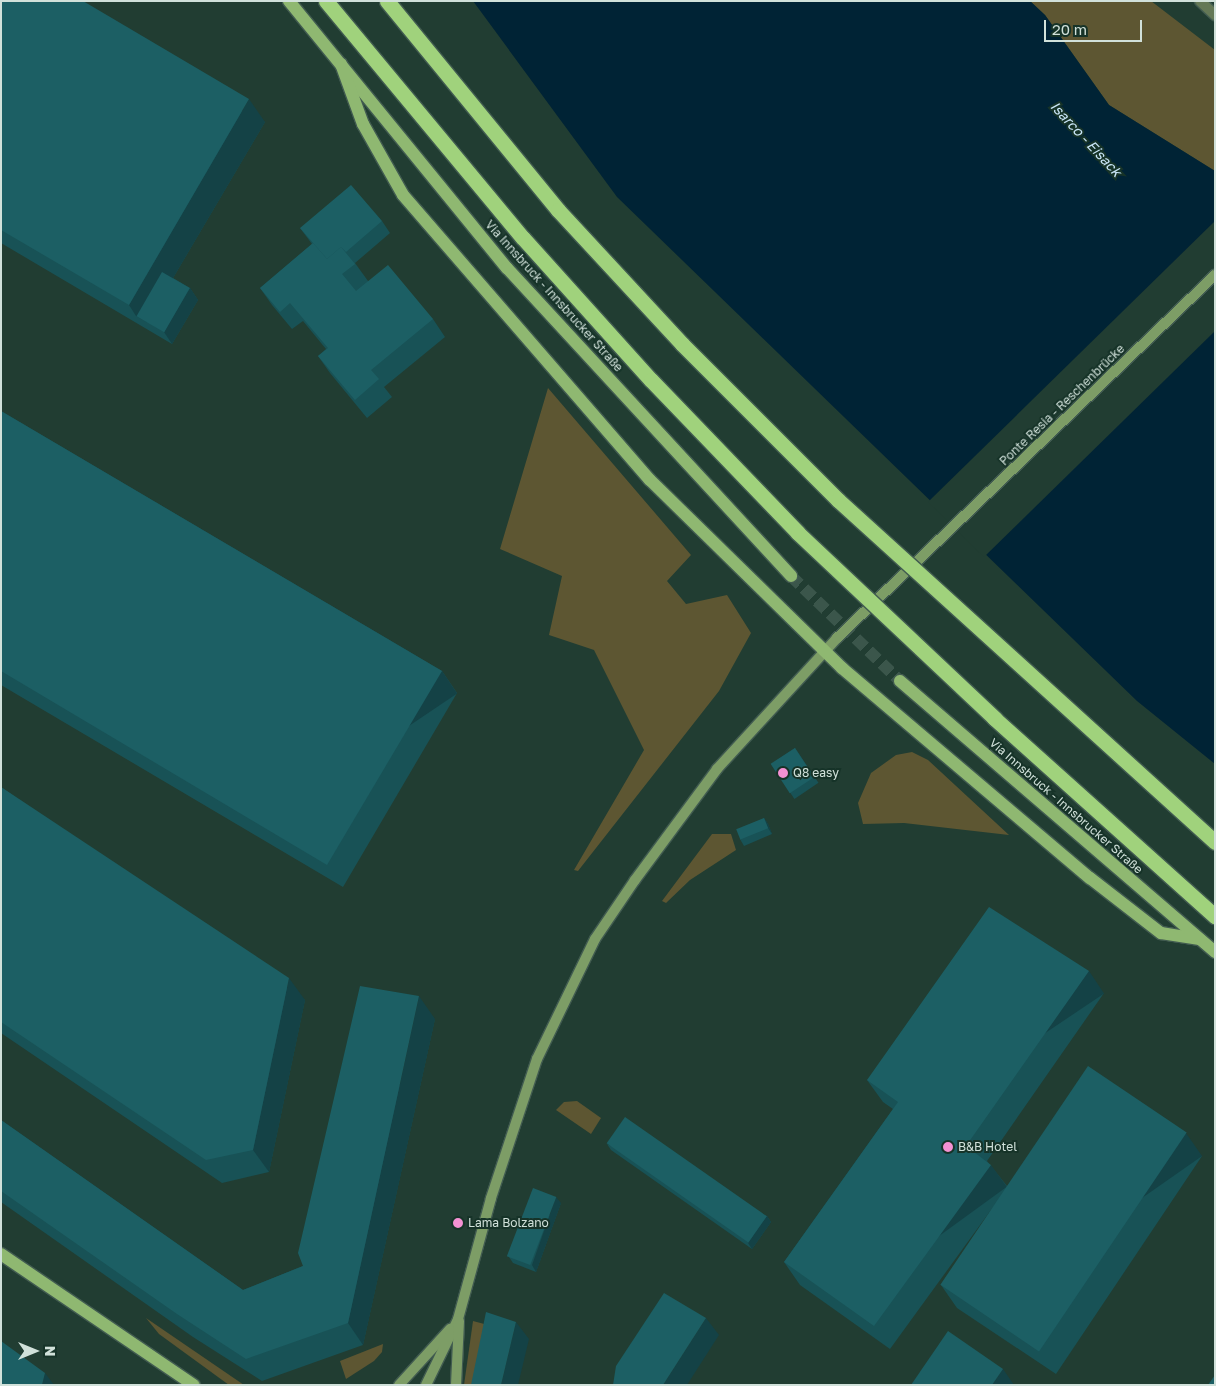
<!DOCTYPE html>
<html>
<head>
<meta charset="utf-8">
<style>
  body { margin:0 }
  #map { position:relative; width:1216px; height:1386px; overflow:hidden; background:#213d32; font-family:"Golos Text",sans-serif }
  div>[style] { position:absolute }
  [style*='--x'] { left:calc(var(--x)*1px); top:calc(var(--y)*1px); width:calc(var(--w)*1px); rotate:calc(var(--a)*1deg) }
  .green>* { inset:0; background:#5d5632 }
  .water>* { inset:0; background:#002335 }
  .pier>* { inset:0; background:#213d32 }
  .primary-tunnel>* { height:12px; margin-top:-6px; transform-origin:0; background:repeating-linear-gradient(90deg,#3b564b 0 12px,transparent 0 18px) }
  .roads { filter:drop-shadow(1px 0 #415b50) drop-shadow(-1px 0 #415b50) drop-shadow(0 1px #415b50) drop-shadow(0 -1px #415b50) }
  .minor>* { height:10px; margin:-5px; padding:0 5px; transform-origin:5px; border-radius:5px; background:#647856 }
  .secondary>* { height:10px; margin:-5px; padding:0 5px; transform-origin:5px; border-radius:5px; background:#7d9d66 }
  .primary>* { height:12px; margin:-6px; padding:0 6px; transform-origin:6px; border-radius:6px; background:#8fb871 }
  .bridges { filter:drop-shadow(1px 0 #415b50) drop-shadow(-1px 0 #415b50) drop-shadow(0 1px #415b50) drop-shadow(0 -1px #415b50) }
  .motorway-bridge>* { height:15px; margin:-7.5px; padding:0 7.5px; transform-origin:7.5px; border-radius:7.5px; background:#a0d27c }
  .wall>* { inset:0; background:#185256; transform-origin:0 0 }
  .shaded-wall>* { inset:0; background:#144246; transform-origin:0 0 }
  .building>* { inset:0; background:#1c5f64; transform-origin:0 0 }
  .dots>* { width:14px; height:14px; translate:-50% -50%; box-sizing:border-box; border:2px solid #163328; border-radius:50% }
  span { translate:-50% -50%; white-space:nowrap; text-align:center; line-height:1.15; -webkit-text-stroke:4px #163328; paint-order:stroke }
  .street-label { font-size:12px; color:#d1e1da }
  .poi-label { font-size:12px; color:#d1e1da }
  .left { translate:0 -50%; text-align:left }
  .water-label { font-size:14px; color:#cbe7f9; font-style:italic }
  .frame { position:absolute; inset:0; border:2px solid #d1e1da; pointer-events:none }
  .north { position:absolute; left:10px; top:1326px; width:50px; height:50px; -webkit-text-stroke:4px #163328; paint-order:stroke; rotate:90deg; font-size:14px; font-weight:700; line-height:20px; text-align:center; color:#d1e1da }
  .north::after { content:''; display:block; margin:auto; width:18px; height:22px; background:#d1e1da; clip-path:polygon(50% 0,100% 100%,50% 72%,0 100%) }
  .scale { position:absolute; left:1044px; top:20px; width:98px; height:22px; box-sizing:border-box; border:2px solid #d1e1da; border-top:0; padding-left:6px; font-size:15px; line-height:18px; white-space:nowrap; color:#d1e1da; -webkit-text-stroke:4px #163328; paint-order:stroke }
</style>
</head>
<body>
<div id="map">
  <div class="green">
    <i style="clip-path:polygon(1030px 1px,1151px 1px,1215px 50px,1215px 171px,1109px 105px,1045px 15px)"></i>
    <i style="clip-path:polygon(548px 388px,691px 555px,667px 581px,686px 604px,727px 595px,751px 633px,719px 691px,578px 871px,574px 870px,644px 750px,594px 650px,549px 635px,562px 576px,500px 549px)"></i>
    <i style="clip-path:polygon(912px 752px,928px 760px,1009px 835px,904px 823px,863px 824px,858px 803px,871px 773px,896px 755px)"></i>
    <i style="clip-path:polygon(712px 834px,731px 834px,736px 850px,690px 880px,666px 903px,662px 901px)"></i>
    <i style="clip-path:polygon(577px 1101px,601px 1118px,591px 1134px,556px 1110px,564px 1102px)"></i>
    <i style="clip-path:polygon(146px 1318px,244px 1385px,229px 1385px,159px 1334px)"></i>
    <i style="clip-path:polygon(473px 1321px,488px 1325px,477px 1385px,464px 1385px)"></i>
    <i style="clip-path:polygon(383px 1344px,382px 1352px,374px 1361px,346px 1379px,340px 1361px)"></i>
  </div>
  <div class="water">
    <i style="clip-path:polygon(473px 1px,1030px 1px,1045px 15px,1109px 105px,1215px 171px,1215px 764px,1137px 701px,617px 197px)"></i>
  </div>
  <div class="pier">
    <i style="clip-path:polygon(1215px 221px,1215px 331px,984px 557px,928px 502px)"></i>
  </div>
  <div class="primary-tunnel">
    <i style="--x:791;--y:576;--w:151;--a:43.9"></i>
  </div>
  <div class="roads">
    <div class="minor">
      <i style="--x:1200;--y:1;--w:21;--a:43"></i>
    </div>
    <div class="secondary">
      <i style="--x:399;--y:1385;--w:76;--a:-47.7"></i>
      <i style="--x:426;--y:1385;--w:73;--a:-64.1"></i>
      <i style="--x:458;--y:1319;--w:125;--a:-74.7"></i>
      <i style="--x:491;--y:1198;--w:146;--a:-71.7"></i>
      <i style="--x:537;--y:1059;--w:133;--a:-64.2"></i>
      <i style="--x:595;--y:939;--w:71;--a:-55.9"></i>
      <i style="--x:635;--y:880;--w:138;--a:-53.5"></i>
      <i style="--x:717;--y:769;--w:178;--a:-47.5"></i>
      <i style="--x:837;--y:638;--w:524;--a:-43.84"></i>
      <i style="--x:456;--y:1385;--w:64;--a:-87.3"></i>
    </div>
    <div class="primary">
      <i style="--x:289;--y:1;--w:345;--a:50.8"></i>
      <i style="--x:507;--y:268;--w:419;--a:47.3"></i>
      <i style="--x:341;--y:64;--w:64;--a:69.9"></i>
      <i style="--x:363;--y:124;--w:81;--a:60.6"></i>
      <i style="--x:403;--y:195;--w:377;--a:49.1"></i>
      <i style="--x:650;--y:480;--w:269;--a:44.4"></i>
      <i style="--x:842;--y:668;--w:325;--a:40.3"></i>
      <i style="--x:1090;--y:878;--w:90;--a:37.8"></i>
      <i style="--x:1161;--y:933;--w:39;--a:9"></i>
      <i style="--x:900;--y:681;--w:416;--a:40.7"></i>
      <i style="--x:1;--y:1254;--w:233;--a:34.2"></i>
    </div>
  </div>
  <div class="bridges">
    <div class="motorway-bridge">
      <i style="--x:326;--y:1;--w:308;--a:50.3"></i>
      <i style="--x:523;--y:238;--w:191;--a:48"></i>
      <i style="--x:651;--y:380;--w:212;--a:46.1"></i>
      <i style="--x:798;--y:533;--w:270;--a:43.3"></i>
      <i style="--x:994;--y:718;--w:297;--a:41.9"></i>
      <i style="--x:387;--y:1;--w:270;--a:50.7"></i>
      <i style="--x:558;--y:210;--w:183;--a:47.2"></i>
      <i style="--x:682;--y:344;--w:221;--a:45"></i>
      <i style="--x:838;--y:500;--w:509;--a:42.21"></i>
    </div>
  </div>
  <div class="wall">
    <i style="clip-path:polygon(1px 1px,265px 122px,173px 278px,190px 288px,198px 300px,172px 344px,1px 243px)"></i>
    <i style="clip-path:polygon(382px 221px,390px 233px,355px 263px,368px 281px,433px 319px,445px 337px,384px 387px,392px 397px,367px 418px,330px 373px,318px 356px,326px 349px,303px 321px,292px 329px,272px 305px,260px 288px,312px 244px,300px 228px)"></i>
    <i style="clip-path:polygon(1px 411px,442px 671px,457px 693px,343px 887px,1px 685px)"></i>
    <i style="left:795px;top:748px;width:42px;height:29px;rotate:56deg"></i>
    <i style="clip-path:polygon(1px 787px,305px 1000px,269px 1172px,222px 1183px,1px 1033px)"></i>
    <i style="clip-path:polygon(764px 818px,768px 824px,772px 834px,744px 846px,740px 839px)"></i>
    <i style="clip-path:polygon(1104px 993px,987px 1161px,1007px 1186px,1202px 1156px,1056px 1374px,957px 1308px,941px 1285px,996px 1203px,890px 1349px,800px 1285px,784px 1262px,893px 1109px,883px 1102px,867px 1080px)"></i>
    <i style="clip-path:polygon(435px 1019px,363px 1345px,262px 1381px,193px 1337px,1px 1202px,1px 1120px,243px 1290px,303px 1266px)"></i>
    <i style="clip-path:polygon(607px 1144px,767px 1216px,771px 1222px,752px 1249px,611px 1150px)"></i>
    <i style="clip-path:polygon(561px 1203px,536px 1272px,513px 1263px,509px 1257px)"></i>
  </div>
  <div class="shaded-wall">
    <i style="clip-path:polygon(249px 99px,265px 122px,147px 322px,136px 316px,129px 305px)"></i>
    <i style="clip-path:polygon(190px 288px,198px 300px,172px 344px,164px 332px)"></i>
    <i style="left:442px;top:671px;width:27px;height:226px;rotate:56deg"></i>
    <i style="clip-path:polygon(764px 818px,768px 824px,772px 834px,768px 828px)"></i>
    <i style="left:1089px;top:971px;width:27px;height:214px;rotate:56deg"></i>
    <i style="clip-path:polygon(289px 978px,305px 1000px,269px 1172px,253px 1150px)"></i>
    <i style="clip-path:polygon(419px 996px,435px 1019px,363px 1345px,348px 1323px)"></i>
    <i style="left:1186px;top:1133px;width:28px;height:263px;rotate:55deg"></i>
    <i style="left:991px;top:1165px;width:27px;height:199px;rotate:54deg"></i>
    <i style="clip-path:polygon(556px 1197px,561px 1203px,536px 1272px,532px 1265px)"></i>
    <i style="clip-path:polygon(767px 1216px,771px 1222px,752px 1249px,748px 1243px)"></i>
    <i style="clip-path:polygon(706px 1318px,719px 1335px,687px 1385px,663px 1385px)"></i>
    <i style="clip-path:polygon(516px 1322px,529px 1339px,518px 1385px,501px 1385px)"></i>
    <i style="clip-path:polygon(1003px 1369px,1014px 1385px,992px 1385px)"></i>
    <i style="clip-path:polygon(45px 1373px,54px 1385px,42px 1385px)"></i>
  </div>
  <div class="building">
    <i style="clip-path:polygon(1px 1px,83px 1px,249px 99px,129px 305px,1px 230px)"></i>
    <i style="clip-path:polygon(351px 185px,382px 221px,346px 252px,341px 247px,327px 259px,300px 228px)"></i>
    <i style="clip-path:polygon(313px 243px,327px 259px,341px 247px,355px 264px,342px 274px,356px 291px,388px 265px,433px 319px,371px 370px,379px 379px,355px 400px,318px 356px,328px 348px,290px 303px,280px 312px,260px 288px)"></i>
    <i style="left:162px;top:272px;width:32px;height:51px;rotate:30deg"></i>
    <i style="clip-path:polygon(1px 411px,442px 671px,327px 865px,1px 671px)"></i>
    <i style="left:795px;top:748px;width:35px;height:29px;rotate:57deg"></i>
    <i style="clip-path:polygon(1px 787px,289px 978px,253px 1150px,206px 1160px,1px 1022px)"></i>
    <i style="left:764px;top:818px;width:11px;height:30px;rotate:68deg"></i>
    <i style="clip-path:polygon(989px 907px,1089px 971px,966px 1146px,991px 1165px,874px 1326px,784px 1262px,898px 1102px,867px 1080px)"></i>
    <i style="clip-path:polygon(360px 986px,419px 996px,348px 1323px,246px 1359px,177px 1314px,1px 1191px,1px 1120px,243px 1290px,303px 1266px,298px 1253px)"></i>
    <i style="left:1088px;top:1066px;width:119px;height:264px;rotate:34deg"></i>
    <i style="left:625px;top:1117px;width:173px;height:32px;rotate:35deg"></i>
    <i style="left:533px;top:1188px;width:25px;height:73px;rotate:21deg"></i>
    <i style="clip-path:polygon(664px 1293px,706px 1318px,663px 1385px,613px 1385px,616px 1366px)"></i>
    <i style="clip-path:polygon(486px 1312px,516px 1322px,501px 1385px,471px 1385px)"></i>
    <i style="clip-path:polygon(948px 1331px,1003px 1369px,992px 1385px,911px 1385px)"></i>
    <i style="clip-path:polygon(1px 1341px,45px 1373px,42px 1385px,1px 1385px)"></i>
    <i style="clip-path:polygon(1215px 1375px,1215px 1385px,1208px 1385px)"></i>
  </div>
  <div class="dots">
    <i style="left:783px;top:773px;background:#f491d3"></i>
    <i style="left:948px;top:1147px;background:#f491d3"></i>
    <i style="left:458px;top:1223px;background:#f491d3"></i>
  </div>
  <div class="street-label">
    <span style="left:554px;top:296px;rotate:48deg">Via Innsbruck - Innsbrucker Straße</span>
    <span style="left:1062px;top:405px;rotate:-44deg">Ponte Resia - Reschenbrücke</span>
    <span style="left:1066px;top:806px;rotate:41deg">Via Innsbruck - Innsbrucker Straße</span>
  </div>
  <div class="poi-label">
    <span class="left" style="left:793px;top:773px">Q8 easy</span>
    <span class="left" style="left:958px;top:1147px">B&amp;B Hotel</span>
    <span class="left" style="left:468px;top:1223px">Lama Bolzano</span>
  </div>
  <div class="water-label">
    <span style="left:1086px;top:139px;rotate:47deg">Isarco - Eisack</span>
  </div>
  <div class="frame"></div>
  <div class="north">N</div>
  <div class="scale">20 m</div>
</div>
</body>
</html>
